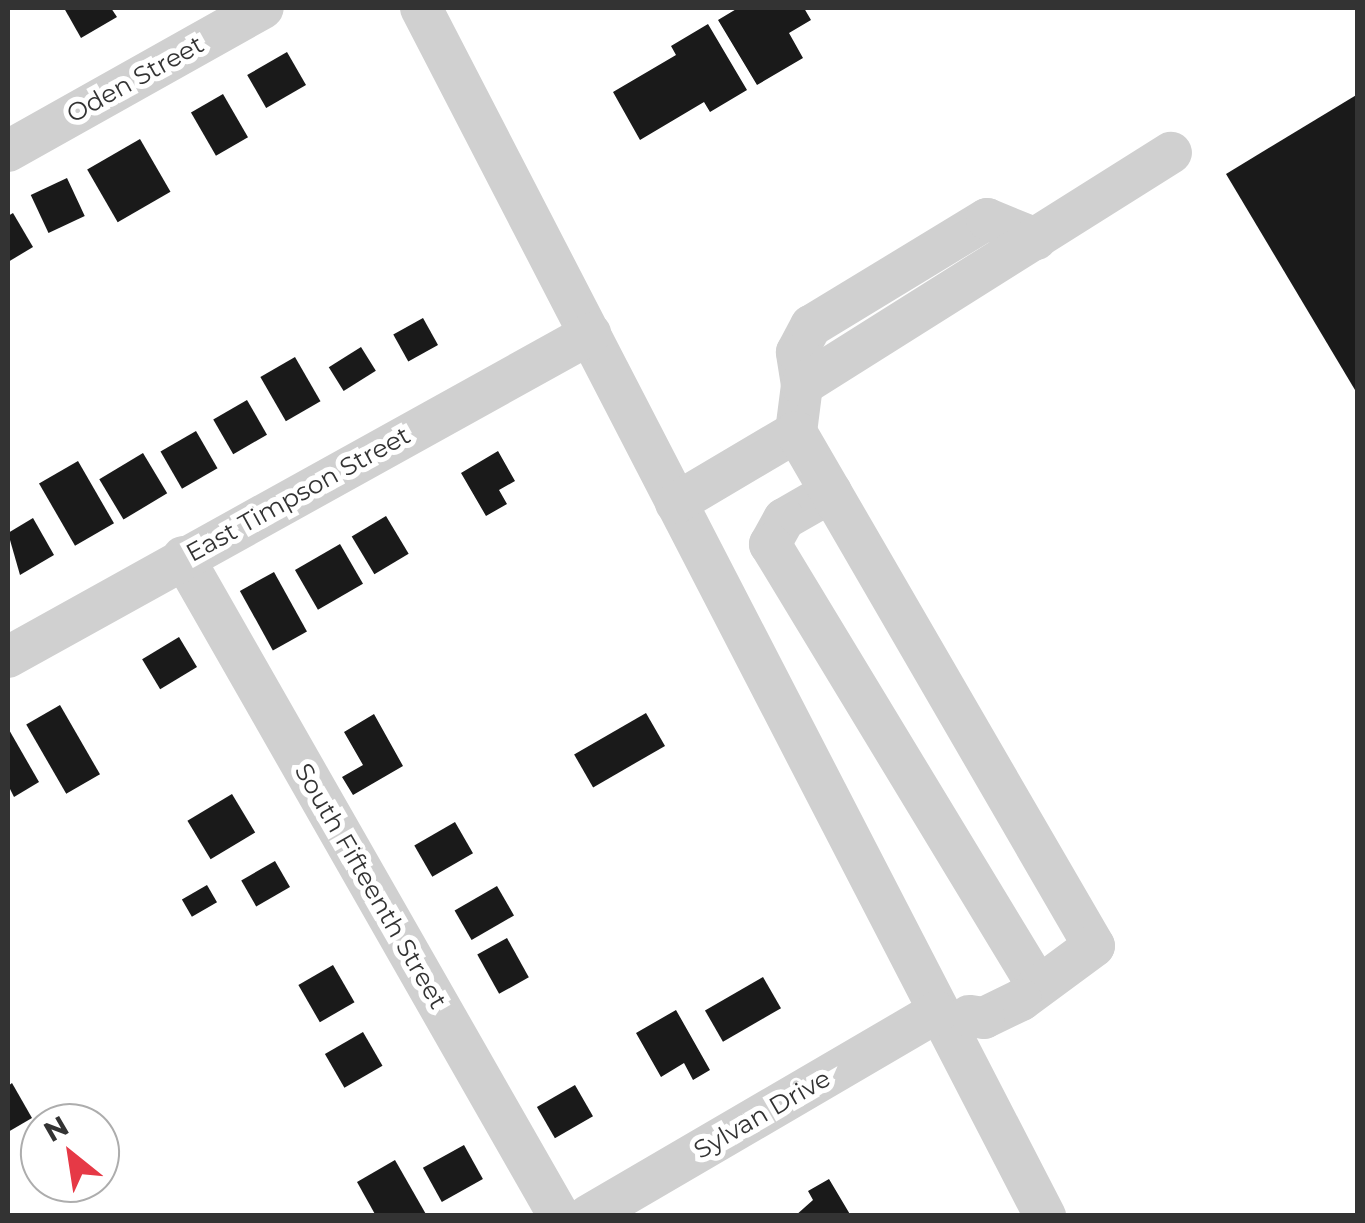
<!DOCTYPE html>
<html>
<head>
<meta charset="utf-8">
<style>
  body { margin:0 }
  #map { position:relative; width:1365px; height:1223px; overflow:hidden; background:#fff; font-family:Montserrat,sans-serif }
  div>[style] { position:absolute }
  [style*='--x'] { left:calc(var(--x)*1px); top:calc(var(--y)*1px); width:calc(var(--w)*1px); rotate:calc(var(--a)*1deg) }
  .building>* { inset:0; background:#1a1a1a; transform-origin:0 0 }
  .minor>* { height:42px; margin:-21px; padding:0 21px; transform-origin:21px; border-radius:21px; background:#d0d0d0 }
  span { translate:-50% -50%; white-space:nowrap; text-align:center; line-height:1.15; -webkit-text-stroke:10px #fff; paint-order:stroke }
  .street-label { font-size:25px; color:#333 }
  .frame { position:absolute; inset:0; border:10px solid #333; pointer-events:none }
  .north { position:absolute; left:20px; top:1103px; width:100px; height:100px; box-sizing:border-box; background:#fff; border:2px solid #adadad; border-radius:50%; rotate:330deg; font-size:28px; font-weight:700; line-height:40px; text-align:center; color:#333 }
  .north::after { content:''; display:block; margin:auto; width:35px; height:45px; background:#e63946; clip-path:polygon(50% 0,100% 100%,50% 72%,0 100%) }
</style>
</head>
<body>
<div id="map">
  <div class="building">
    <i style="clip-path:polygon(64px 8px,111px 8px,117px 17px,81px 38px)"></i>
    <i style="clip-path:polygon(738px 8px,804px 8px,811px 20px,789px 33px,803px 58px,757px 85px,718px 20px)"></i>
    <i style="clip-path:polygon(708px 24px,747px 90px,710px 112px,704px 102px,640px 140px,613px 92px,676px 55px,671px 46px)"></i>
    <i style="left:287px;top:52px;width:38px;height:46px;rotate:60deg"></i>
    <i style="left:223px;top:94px;width:50px;height:37px;rotate:60deg"></i>
    <i style="clip-path:polygon(1358px 94px,1358px 395px,1226px 174px)"></i>
    <i style="left:140px;top:139px;width:61px;height:61px;rotate:60deg"></i>
    <i style="left:67px;top:178px;width:42px;height:40px;rotate:65deg"></i>
    <i style="clip-path:polygon(13px 213px,33px 247px,8px 262px,8px 216px)"></i>
    <i style="left:423px;top:318px;width:31px;height:34px;rotate:61deg"></i>
    <i style="left:361px;top:347px;width:28px;height:38px;rotate:58deg"></i>
    <i style="left:295px;top:357px;width:51px;height:40px;rotate:60deg"></i>
    <i style="left:247px;top:400px;width:40px;height:39px;rotate:60deg"></i>
    <i style="left:196px;top:431px;width:43px;height:41px;rotate:60deg"></i>
    <i style="clip-path:polygon(498px 451px,515px 481px,499px 490px,507px 504px,486px 516px,461px 473px)"></i>
    <i style="left:143px;top:453px;width:47px;height:51px;rotate:59deg"></i>
    <i style="left:78px;top:461px;width:72px;height:45px;rotate:60deg"></i>
    <i style="left:386px;top:516px;width:44px;height:40px;rotate:59deg"></i>
    <i style="clip-path:polygon(33px 518px,54px 555px,20px 575px,8px 533px)"></i>
    <i style="left:340px;top:544px;width:46px;height:52px;rotate:60deg"></i>
    <i style="left:274px;top:572px;width:68px;height:39px;rotate:61deg"></i>
    <i style="left:179px;top:637px;width:35px;height:43px;rotate:59deg"></i>
    <i style="left:60px;top:705px;width:80px;height:39px;rotate:60deg"></i>
    <i style="left:646px;top:713px;width:38px;height:83px;rotate:60deg"></i>
    <i style="clip-path:polygon(374px 714px,403px 766px,353px 795px,342px 777px,363px 765px,344px 732px)"></i>
    <i style="clip-path:polygon(8px 728px,39px 782px,14px 797px,8px 785px)"></i>
    <i style="left:232px;top:794px;width:45px;height:52px;rotate:59deg"></i>
    <i style="left:455px;top:822px;width:36px;height:47px;rotate:60deg"></i>
    <i style="left:275px;top:861px;width:30px;height:39px;rotate:60deg"></i>
    <i style="left:207px;top:885px;width:20px;height:29px;rotate:60deg"></i>
    <i style="left:497px;top:886px;width:34px;height:49px;rotate:60deg"></i>
    <i style="left:507px;top:938px;width:45px;height:34px;rotate:61deg"></i>
    <i style="left:333px;top:965px;width:43px;height:40px;rotate:60deg"></i>
    <i style="left:763px;top:977px;width:36px;height:67px;rotate:60deg"></i>
    <i style="clip-path:polygon(676px 1010px,710px 1070px,693px 1080px,684px 1063px,661px 1077px,636px 1033px)"></i>
    <i style="left:363px;top:1032px;width:39px;height:44px;rotate:60deg"></i>
    <i style="clip-path:polygon(12px 1083px,32px 1118px,8px 1132px,8px 1086px)"></i>
    <i style="left:575px;top:1085px;width:36px;height:44px;rotate:60deg"></i>
    <i style="left:464px;top:1145px;width:39px;height:47px;rotate:61deg"></i>
    <i style="clip-path:polygon(395px 1160px,427px 1216px,376px 1216px,357px 1182px)"></i>
    <i style="clip-path:polygon(829px 1179px,851px 1216px,795px 1216px,813px 1200px,808px 1191px)"></i>
  </div>
  <div class="minor">
    <i style="--x:421;--y:8;--w:1360;--a:62.68"></i>
    <i style="--x:8;--y:151;--w:292;--a:-29.3"></i>
    <i style="--x:802;--y:385;--w:33;--a:-99"></i>
    <i style="--x:797;--y:352;--w:30;--a:-62"></i>
    <i style="--x:811;--y:326;--w:206;--a:-31.3"></i>
    <i style="--x:987;--y:219;--w:53;--a:22.2"></i>
    <i style="--x:796;--y:432;--w:47;--a:-82.7"></i>
    <i style="--x:802;--y:385;--w:436;--a:-32.2"></i>
    <i style="--x:831;--y:492;--w:54;--a:150.1"></i>
    <i style="--x:784;--y:519;--w:29;--a:119"></i>
    <i style="--x:770;--y:544;--w:513;--a:58.79"></i>
    <i style="--x:676;--y:503;--w:139;--a:-30.6"></i>
    <i style="--x:796;--y:432;--w:594;--a:59.9"></i>
    <i style="--x:1094;--y:946;--w:91;--a:143.5"></i>
    <i style="--x:1021;--y:1000;--w:41;--a:154.1"></i>
    <i style="--x:984;--y:1018;--w:15;--a:-172"></i>
    <i style="--x:183;--y:557;--w:759;--a:60.29"></i>
    <i style="--x:8;--y:657;--w:666;--a:-29.03"></i>
    <i style="--x:588;--y:1216;--w:404;--a:-30.3"></i>
  </div>
  <div class="street-label">
    <span style="left:135px;top:79px;rotate:-29deg">Oden Street</span>
    <span style="left:298px;top:494px;rotate:-29deg">East Timpson Street</span>
    <span style="left:371px;top:886px;rotate:60deg">South Fifteenth Street</span>
    <span style="left:762px;top:1114px;rotate:-30deg">Sylvan Drive</span>
  </div>
  <div class="frame"></div>
  <div class="north">N</div>
</div>
</body>
</html>
